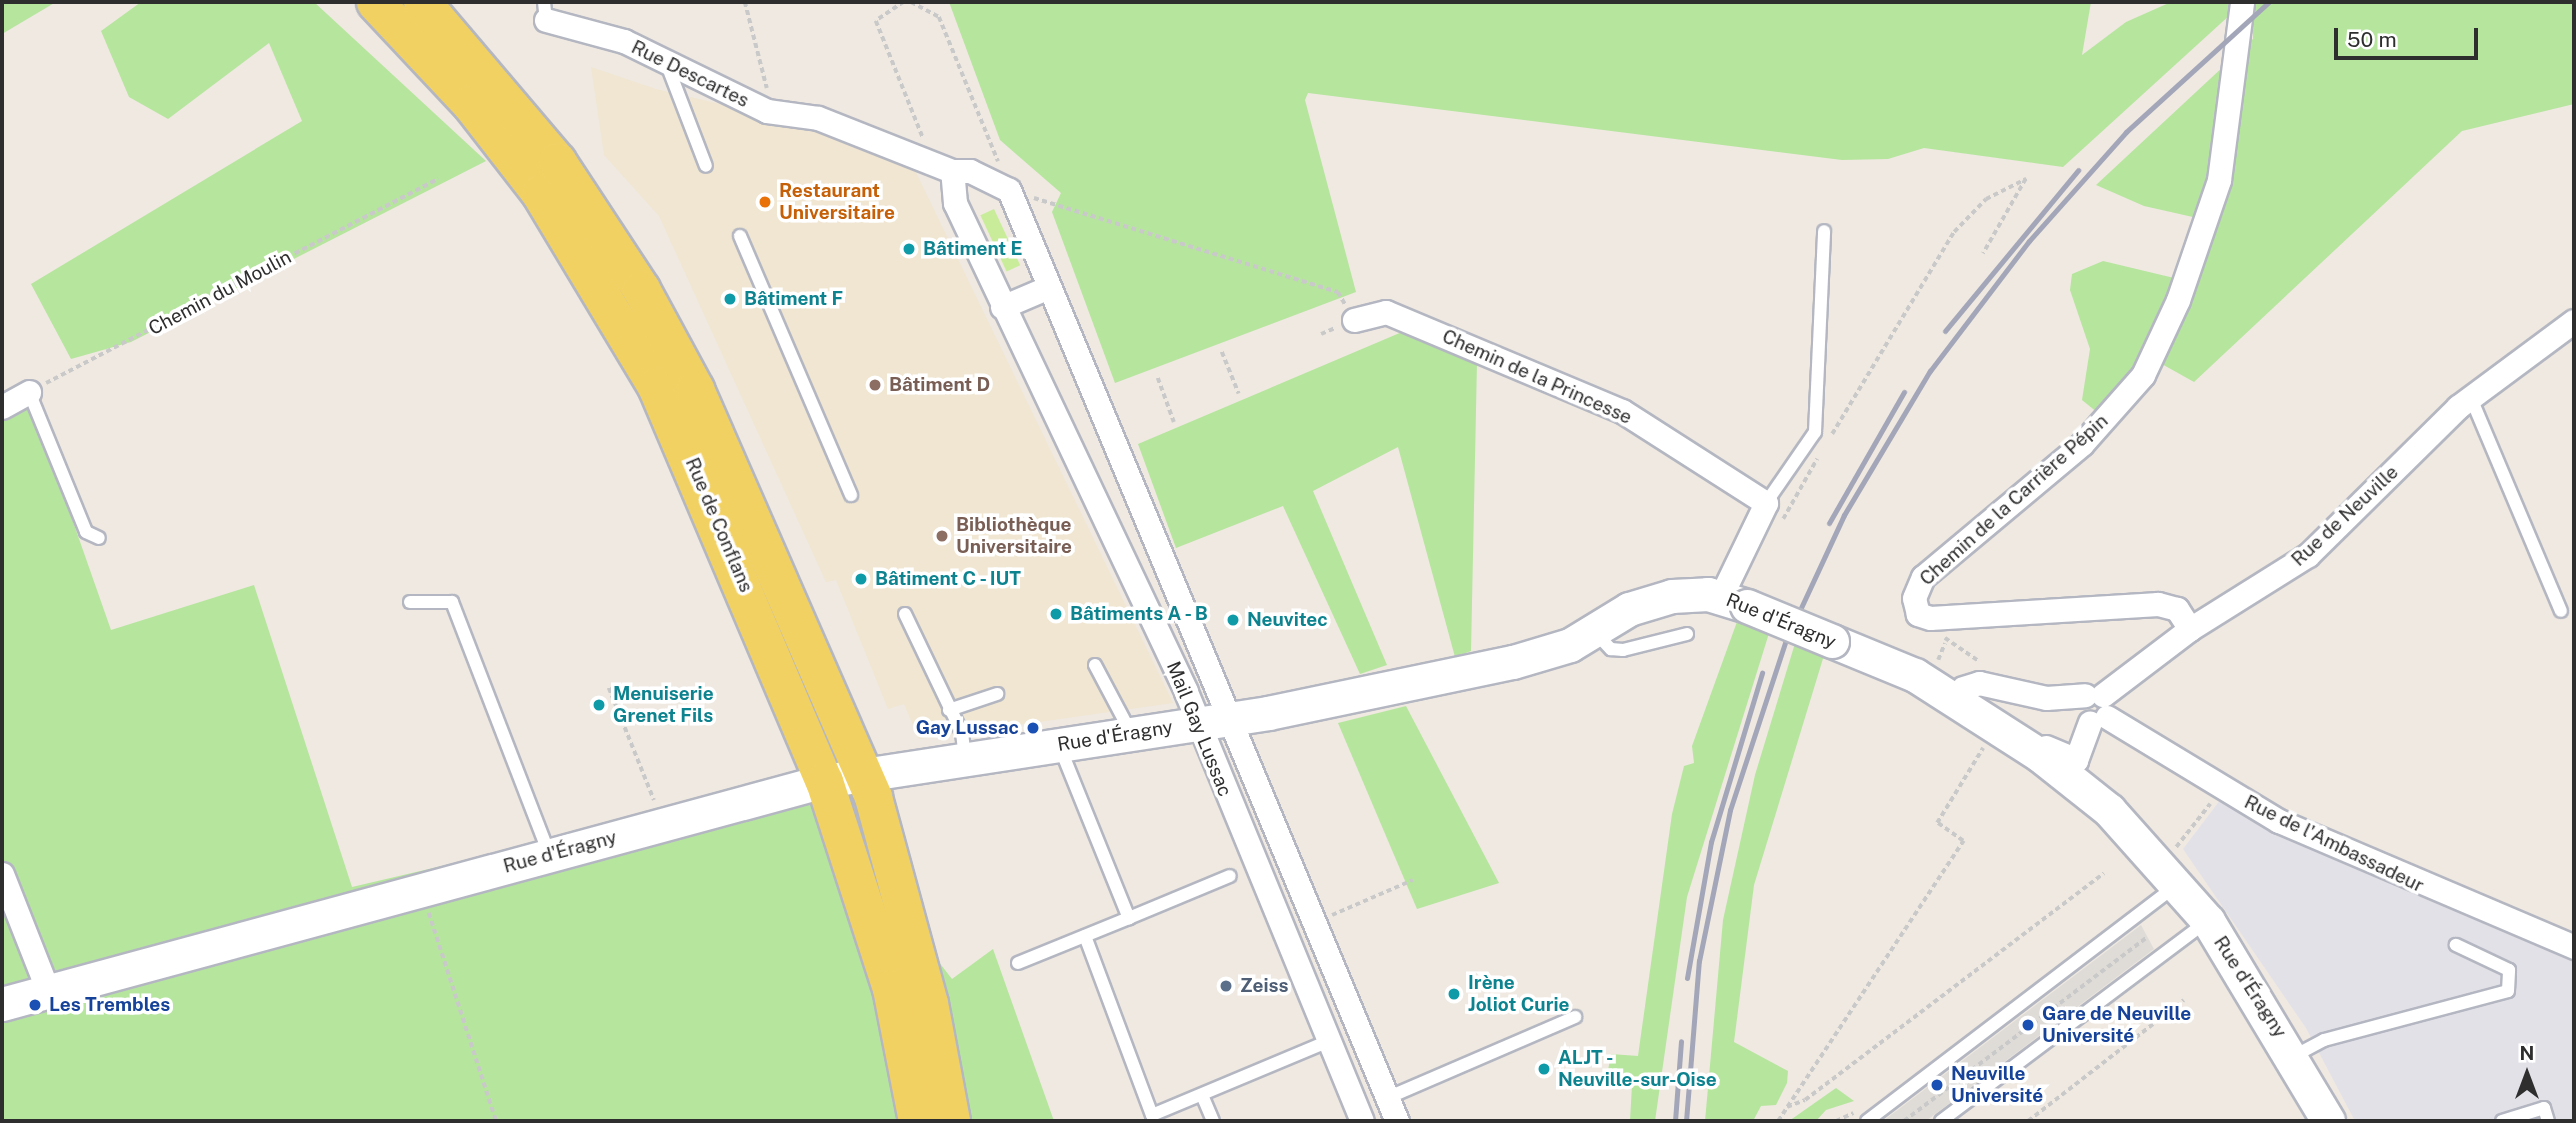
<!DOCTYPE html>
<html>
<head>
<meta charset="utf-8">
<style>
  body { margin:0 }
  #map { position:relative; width:2576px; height:1123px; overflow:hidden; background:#efe9e1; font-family:"Public Sans",sans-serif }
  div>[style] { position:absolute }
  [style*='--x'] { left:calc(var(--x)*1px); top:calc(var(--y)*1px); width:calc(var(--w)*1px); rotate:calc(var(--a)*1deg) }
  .industrial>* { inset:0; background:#e3e1e8 }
  .education>* { inset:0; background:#f0e6d1 }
  .green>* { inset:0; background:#b6e59e }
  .pitch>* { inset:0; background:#c9ec9a; transform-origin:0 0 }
  .plaza>* { inset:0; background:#dfdcd8 }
  .path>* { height:3.5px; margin-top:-1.75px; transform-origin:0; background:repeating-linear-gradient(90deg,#c9c9c9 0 5px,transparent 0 8.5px) }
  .roads { filter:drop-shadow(2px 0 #b4b7c1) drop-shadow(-2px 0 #b4b7c1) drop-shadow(0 2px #b4b7c1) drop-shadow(0 -2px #b4b7c1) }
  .lane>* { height:12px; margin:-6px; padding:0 6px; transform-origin:6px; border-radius:6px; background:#fff }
  .street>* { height:23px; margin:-11.5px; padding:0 11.5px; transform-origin:11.5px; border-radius:11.5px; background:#fff }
  .secondary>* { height:33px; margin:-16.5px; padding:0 16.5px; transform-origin:16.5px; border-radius:16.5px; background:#fff }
  .primary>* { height:37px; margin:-18.5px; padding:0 18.5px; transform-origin:18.5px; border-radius:18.5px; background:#f2d163 }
  .rail>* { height:5px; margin:-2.5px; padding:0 2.5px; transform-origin:2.5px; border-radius:2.5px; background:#a3a6b8 }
  .bridges { filter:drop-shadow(2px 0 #b4b7c1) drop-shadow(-2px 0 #b4b7c1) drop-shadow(0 2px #b4b7c1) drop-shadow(0 -2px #b4b7c1) }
  .secondary-bridge>* { height:33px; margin:-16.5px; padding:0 16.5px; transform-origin:16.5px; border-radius:16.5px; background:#fff }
  .dots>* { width:19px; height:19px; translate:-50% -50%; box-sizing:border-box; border:4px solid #fff; border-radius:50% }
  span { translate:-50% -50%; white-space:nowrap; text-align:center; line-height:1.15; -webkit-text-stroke:7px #fff; paint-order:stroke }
  .street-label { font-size:19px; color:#2e2e2e }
  .food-label { font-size:19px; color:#c56008; font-weight:700 }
  .left { translate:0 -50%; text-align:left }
  .culture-label { font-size:19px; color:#0d838f; font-weight:700 }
  .education-label { font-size:19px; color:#785e54; font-weight:700 }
  .transit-label { font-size:19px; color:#164399; font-weight:700 }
  .right { translate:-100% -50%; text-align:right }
  .service-label { font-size:19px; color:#4e5e75; font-weight:700 }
  .frame { position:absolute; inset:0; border:4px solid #2e2e2e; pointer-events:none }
  .north { position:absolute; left:2492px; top:1039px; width:70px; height:70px; -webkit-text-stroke:5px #fff; paint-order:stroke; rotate:0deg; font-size:19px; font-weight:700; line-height:28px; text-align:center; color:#2e2e2e }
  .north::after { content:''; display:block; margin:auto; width:24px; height:32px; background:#2e2e2e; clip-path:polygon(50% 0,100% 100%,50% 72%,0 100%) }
  .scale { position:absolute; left:2334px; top:28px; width:144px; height:32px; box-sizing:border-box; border:4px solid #2e2e2e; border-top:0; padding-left:9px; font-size:21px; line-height:24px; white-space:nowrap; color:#2e2e2e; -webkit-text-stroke:5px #fff; paint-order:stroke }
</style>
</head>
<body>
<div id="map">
  <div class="industrial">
    <i style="clip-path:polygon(2224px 795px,2574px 951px,2574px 1121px,2355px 1121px,2306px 1028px,2183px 849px)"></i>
  </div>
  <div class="education">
    <i style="clip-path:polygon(591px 67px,656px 89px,822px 128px,910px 160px,1173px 703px,919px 739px,904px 704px,888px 709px,836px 580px,826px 582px,659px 216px,604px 155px)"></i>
  </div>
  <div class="green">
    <i style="clip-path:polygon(2px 2px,56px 2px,2px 34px)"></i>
    <i style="clip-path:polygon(141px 2px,314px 2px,486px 161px,131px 342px,71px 359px,31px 284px,302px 121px,269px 43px,168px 119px,129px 97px,101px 31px)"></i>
    <i style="clip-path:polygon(949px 2px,2091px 2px,2082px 55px,2126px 22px,2171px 2px,2228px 2px,2231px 14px,2063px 167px,1924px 148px,1888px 159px,1842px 160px,1308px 93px,1305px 100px,1356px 292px,1115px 383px,1052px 212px,1061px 193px,1000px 140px)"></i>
    <i style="clip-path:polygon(2252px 2px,2574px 2px,2574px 104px,2462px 131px,2194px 382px,2160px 363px,2098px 413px,2082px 400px,2090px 349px,2070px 290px,2072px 274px,2103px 261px,2195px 283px,2215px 222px,2144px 206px,2096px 185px,2253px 39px)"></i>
    <i style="clip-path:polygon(1402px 332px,1477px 362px,1471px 651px,1455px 657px,1398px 447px,1313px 491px,1387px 665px,1360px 674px,1283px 506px,1176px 548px,1138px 444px)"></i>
    <i style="clip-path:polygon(31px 402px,111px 630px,254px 585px,352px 887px,799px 782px,952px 979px,993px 949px,1054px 1121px,2px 1121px,2px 416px)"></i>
    <i style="clip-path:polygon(1738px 619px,1770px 630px,1687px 897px,1655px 1121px,1630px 1121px,1632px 1085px,1605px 1087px,1611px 1054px,1638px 1056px,1672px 814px,1684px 766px,1694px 763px,1692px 746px)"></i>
    <i style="clip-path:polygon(1796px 640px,1825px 652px,1754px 885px,1734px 1042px,1788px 1071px,1787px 1083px,1776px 1105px,1761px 1106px,1753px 1121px,1705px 1121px,1723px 920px,1755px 775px)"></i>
    <i style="clip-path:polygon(1406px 706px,1499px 883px,1417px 909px,1338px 723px)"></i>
    <i style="clip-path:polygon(1836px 1088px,1854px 1101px,1826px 1110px,1816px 1121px,1789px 1121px)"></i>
  </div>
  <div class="pitch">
    <i style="left:994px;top:209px;width:62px;height:15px;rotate:65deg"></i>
  </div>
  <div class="plaza">
    <i style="clip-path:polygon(2141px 925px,2154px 949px,1926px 1121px,1883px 1121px)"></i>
  </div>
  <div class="path">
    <i style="--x:745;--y:2;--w:89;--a:75.7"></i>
    <i style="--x:904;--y:2;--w:34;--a:146"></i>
    <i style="--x:876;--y:21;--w:126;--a:68.1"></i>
    <i style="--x:911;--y:2;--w:32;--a:28"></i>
    <i style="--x:939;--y:17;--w:156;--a:67.7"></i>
    <i style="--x:1034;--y:198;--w:318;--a:17.2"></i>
    <i style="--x:1338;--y:292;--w:14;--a:60"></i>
    <i style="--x:1321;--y:334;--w:15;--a:-23"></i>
    <i style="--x:1222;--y:352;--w:45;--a:68"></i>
    <i style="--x:1158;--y:378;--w:47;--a:70"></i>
    <i style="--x:46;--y:383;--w:442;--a:-27.5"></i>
    <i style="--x:1832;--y:434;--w:236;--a:-58.9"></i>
    <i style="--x:1954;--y:232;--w:46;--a:-45.9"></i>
    <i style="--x:1986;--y:199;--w:45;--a:-26.6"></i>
    <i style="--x:2026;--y:179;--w:86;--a:119.8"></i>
    <i style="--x:1783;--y:519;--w:69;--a:-60.5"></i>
    <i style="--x:1945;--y:638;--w:42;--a:34.4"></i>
    <i style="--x:1938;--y:660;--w:18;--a:-68"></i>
    <i style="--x:609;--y:688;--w:121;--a:68.1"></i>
    <i style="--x:2176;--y:847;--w:55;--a:-51.7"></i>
    <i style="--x:429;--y:913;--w:219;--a:72.1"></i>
    <i style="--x:1332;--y:915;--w:88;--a:-23.4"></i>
    <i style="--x:1787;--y:1107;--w:19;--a:-21"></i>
    <i style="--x:1805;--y:1100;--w:375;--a:-37.2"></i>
    <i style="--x:1778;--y:1121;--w:336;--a:-56.5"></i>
    <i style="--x:1963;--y:841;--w:32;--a:-145"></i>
    <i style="--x:1937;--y:823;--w:88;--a:-58.5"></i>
    <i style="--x:1836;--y:1121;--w:19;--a:-25"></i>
    <i style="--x:1904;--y:1121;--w:303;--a:-37.1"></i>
    <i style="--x:2028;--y:1121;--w:197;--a:-37.8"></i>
  </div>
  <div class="roads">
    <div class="lane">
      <i style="--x:544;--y:2;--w:18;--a:84"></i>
      <i style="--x:666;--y:62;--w:111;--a:69"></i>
      <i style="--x:740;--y:236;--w:282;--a:66.8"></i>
      <i style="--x:29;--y:392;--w:151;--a:67.8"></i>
      <i style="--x:86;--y:532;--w:14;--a:25"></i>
      <i style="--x:2471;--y:398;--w:231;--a:67.1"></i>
      <i style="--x:1766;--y:503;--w:86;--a:-55.4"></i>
      <i style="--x:1815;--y:432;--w:201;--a:-87.4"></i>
      <i style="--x:410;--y:602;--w:42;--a:0"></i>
      <i style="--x:452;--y:602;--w:270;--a:68.9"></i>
      <i style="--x:905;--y:614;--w:132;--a:64.4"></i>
      <i style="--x:962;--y:733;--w:25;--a:83"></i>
      <i style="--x:1594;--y:631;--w:25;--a:47"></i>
      <i style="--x:1611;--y:649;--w:12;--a:5"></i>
      <i style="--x:1623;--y:650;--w:66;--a:-14"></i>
      <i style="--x:1095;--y:665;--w:77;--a:62.1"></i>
      <i style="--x:949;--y:710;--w:51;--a:-18.4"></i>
      <i style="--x:1059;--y:745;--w:187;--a:68"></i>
      <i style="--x:1129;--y:918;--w:109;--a:-22.6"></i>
      <i style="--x:1085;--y:936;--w:191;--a:69.5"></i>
      <i style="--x:1152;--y:1115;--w:192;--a:-22.7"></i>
      <i style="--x:1018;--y:963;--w:120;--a:-22.1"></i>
      <i style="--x:2294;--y:1056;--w:34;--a:-28"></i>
      <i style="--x:2324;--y:1040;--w:190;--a:-14.9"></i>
      <i style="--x:2508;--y:991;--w:21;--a:-87"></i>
      <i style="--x:2509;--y:970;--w:59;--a:-154.7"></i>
      <i style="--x:1202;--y:1095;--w:28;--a:67"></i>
      <i style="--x:1387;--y:1098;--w:205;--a:-23.3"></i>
      <i style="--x:1867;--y:1121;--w:387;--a:-37.3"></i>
      <i style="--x:1941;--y:1121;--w:333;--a:-36.9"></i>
      <i style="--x:2502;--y:1121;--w:44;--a:-17.2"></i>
      <i style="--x:2544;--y:1108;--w:14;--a:73"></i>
    </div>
    <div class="street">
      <i style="--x:546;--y:20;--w:81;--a:15.1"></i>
      <i style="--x:624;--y:41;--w:159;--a:26.1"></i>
      <i style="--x:767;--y:111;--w:51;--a:7.8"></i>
      <i style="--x:818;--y:118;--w:144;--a:21.6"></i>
      <i style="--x:1002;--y:307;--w:51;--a:-23.1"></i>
      <i style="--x:1354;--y:320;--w:33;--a:-14"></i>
      <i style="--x:1386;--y:312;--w:256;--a:22.8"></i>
      <i style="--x:1622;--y:411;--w:171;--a:32.6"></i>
      <i style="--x:1766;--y:503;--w:103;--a:115.8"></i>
      <i style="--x:2;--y:407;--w:31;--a:-29"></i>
      <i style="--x:2190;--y:629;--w:24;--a:-123"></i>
      <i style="--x:2177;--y:609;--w:20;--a:-165"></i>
      <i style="--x:2158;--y:604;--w:228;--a:176.5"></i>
      <i style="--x:1930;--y:618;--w:13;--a:-162"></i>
      <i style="--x:1918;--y:614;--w:16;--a:-104"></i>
      <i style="--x:1914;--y:598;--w:23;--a:-67"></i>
      <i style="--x:1923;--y:577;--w:207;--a:-39.9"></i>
      <i style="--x:2082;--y:444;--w:92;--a:-48.5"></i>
      <i style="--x:2143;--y:375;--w:83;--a:-65"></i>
      <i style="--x:2178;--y:300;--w:127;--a:-71.1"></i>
      <i style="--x:2219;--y:180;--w:179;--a:-82.6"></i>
      <i style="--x:1963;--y:688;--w:17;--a:-17"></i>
      <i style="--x:1979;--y:683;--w:69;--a:12.6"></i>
      <i style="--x:2046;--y:698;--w:39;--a:-4"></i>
      <i style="--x:2103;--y:695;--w:109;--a:-37.2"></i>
      <i style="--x:2190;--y:629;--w:139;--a:-32.1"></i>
      <i style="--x:2308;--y:555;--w:211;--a:-44.6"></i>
      <i style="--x:2458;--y:407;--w:144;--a:-36.6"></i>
      <i style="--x:2107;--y:717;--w:201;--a:31.2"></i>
      <i style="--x:2279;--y:821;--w:321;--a:23.1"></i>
      <i style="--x:2046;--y:747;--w:33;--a:23"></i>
      <i style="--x:2076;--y:760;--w:40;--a:-69.8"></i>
      <i style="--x:2;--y:874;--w:126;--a:68.5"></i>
      <i style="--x:1362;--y:1121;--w:465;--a:-112.3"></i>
      <i style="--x:1186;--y:691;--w:540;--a:-115.33"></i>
      <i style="--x:955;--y:203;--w:32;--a:-95"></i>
      <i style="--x:952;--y:171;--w:18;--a:0"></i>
      <i style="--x:970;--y:171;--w:43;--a:26"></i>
      <i style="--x:1009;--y:190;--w:1009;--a:67.38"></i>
    </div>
    <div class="secondary">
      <i style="--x:1832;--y:641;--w:90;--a:22.3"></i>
      <i style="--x:1915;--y:675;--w:150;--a:32.7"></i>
      <i style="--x:2041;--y:756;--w:87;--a:38.5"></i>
      <i style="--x:2109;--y:810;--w:149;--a:48.3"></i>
      <i style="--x:2208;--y:921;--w:233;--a:59"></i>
      <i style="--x:2;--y:1004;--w:852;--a:-15.18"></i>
      <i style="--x:824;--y:781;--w:449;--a:-8.7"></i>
      <i style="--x:1268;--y:713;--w:250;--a:-11.8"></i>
      <i style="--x:1513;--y:662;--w:59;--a:-16.6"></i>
      <i style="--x:1570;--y:645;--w:69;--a:-31.4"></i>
      <i style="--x:1629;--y:609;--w:45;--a:-16.8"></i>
      <i style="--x:1672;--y:596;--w:36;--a:-3"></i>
      <i style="--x:1708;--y:594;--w:41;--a:17.1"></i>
    </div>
    <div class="primary">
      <i style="--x:375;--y:2;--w:139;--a:46.8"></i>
      <i style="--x:470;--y:103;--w:114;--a:52.1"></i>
      <i style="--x:540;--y:193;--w:225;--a:59"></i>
      <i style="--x:656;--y:386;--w:429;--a:67"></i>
      <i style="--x:824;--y:781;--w:218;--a:72.1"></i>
      <i style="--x:891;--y:988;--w:136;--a:78.9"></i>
      <i style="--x:422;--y:2;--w:209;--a:49.7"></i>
      <i style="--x:557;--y:161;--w:153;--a:56.7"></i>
      <i style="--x:641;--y:289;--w:114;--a:61.6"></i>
      <i style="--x:695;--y:389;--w:445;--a:66.4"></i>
      <i style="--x:873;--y:797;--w:213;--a:74.8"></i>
      <i style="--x:929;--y:1003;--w:120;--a:79.4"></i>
    </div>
  </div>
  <div class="rail">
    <i style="--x:1945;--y:331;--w:209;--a:-50.4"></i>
    <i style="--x:1829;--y:523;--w:151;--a:-60.2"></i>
    <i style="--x:1687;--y:978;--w:138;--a:-80"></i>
    <i style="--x:1711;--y:842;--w:177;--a:-73.2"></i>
    <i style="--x:1675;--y:1121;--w:80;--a:-85.7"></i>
    <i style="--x:1686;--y:1121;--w:161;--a:-85.4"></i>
    <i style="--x:1699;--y:961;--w:154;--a:-78.4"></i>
    <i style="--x:1730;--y:810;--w:179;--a:-71.8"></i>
    <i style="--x:1786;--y:640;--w:138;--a:-65.1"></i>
    <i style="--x:1844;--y:515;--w:168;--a:-59.2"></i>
    <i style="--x:1930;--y:371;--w:163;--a:-52.7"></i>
    <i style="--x:2029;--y:241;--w:146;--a:-48.3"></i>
    <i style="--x:2126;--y:132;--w:193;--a:-42.3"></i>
  </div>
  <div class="bridges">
    <div class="secondary-bridge">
      <i style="--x:1747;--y:606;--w:92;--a:22.4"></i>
    </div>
  </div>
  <div class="dots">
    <i style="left:765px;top:202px;background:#e8710a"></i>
    <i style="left:909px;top:249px;background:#0f9aa8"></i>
    <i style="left:730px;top:299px;background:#0f9aa8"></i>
    <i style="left:875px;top:385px;background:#8d6e63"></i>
    <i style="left:942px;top:536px;background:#8d6e63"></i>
    <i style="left:861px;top:579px;background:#0f9aa8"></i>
    <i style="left:1056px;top:614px;background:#0f9aa8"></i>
    <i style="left:1233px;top:620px;background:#0f9aa8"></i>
    <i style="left:599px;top:705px;background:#0f9aa8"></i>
    <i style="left:1033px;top:728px;background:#1a4fb4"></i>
    <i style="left:1226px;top:986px;background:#5c6f8a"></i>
    <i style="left:1454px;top:994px;background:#0f9aa8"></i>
    <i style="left:35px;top:1005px;background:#1a4fb4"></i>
    <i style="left:2028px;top:1025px;background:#1a4fb4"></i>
    <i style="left:1544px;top:1069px;background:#0f9aa8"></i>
    <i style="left:1937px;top:1085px;background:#1a4fb4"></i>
  </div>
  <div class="street-label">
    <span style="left:690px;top:74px;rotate:26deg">Rue Descartes</span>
    <span style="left:220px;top:293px;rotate:-28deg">Chemin du Moulin</span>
    <span style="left:1537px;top:377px;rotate:24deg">Chemin de la Princesse</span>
    <span style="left:2014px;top:500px;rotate:-42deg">Chemin de la Carrière Pépin</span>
    <span style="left:2345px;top:516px;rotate:-43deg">Rue de Neuville</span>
    <span style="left:719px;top:525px;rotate:67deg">Rue de Conflans</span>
    <span style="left:1781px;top:621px;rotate:22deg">Rue d'Éragny</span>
    <span style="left:1199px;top:729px;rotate:68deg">Mail Gay Lussac</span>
    <span style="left:1115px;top:736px;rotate:-9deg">Rue d'Éragny</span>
    <span style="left:2334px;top:844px;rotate:26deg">Rue de l'Ambassadeur</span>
    <span style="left:560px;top:852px;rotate:-15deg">Rue d'Éragny</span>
    <span style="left:2250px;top:987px;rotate:57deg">Rue d'Éragny</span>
  </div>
  <div class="food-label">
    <span class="left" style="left:779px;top:202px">Restaurant<br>Universitaire</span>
  </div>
  <div class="culture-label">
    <span class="left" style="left:923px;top:249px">Bâtiment E</span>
    <span class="left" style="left:744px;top:299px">Bâtiment F</span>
    <span class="left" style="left:875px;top:579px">Bâtiment C - IUT</span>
    <span class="left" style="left:1070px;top:614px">Bâtiments A - B</span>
    <span class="left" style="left:1247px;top:620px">Neuvitec</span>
    <span class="left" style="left:613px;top:705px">Menuiserie<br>Grenet Fils</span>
    <span class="left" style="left:1468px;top:994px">Irène<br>Joliot Curie</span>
    <span class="left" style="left:1558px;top:1069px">ALJT -<br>Neuville-sur-Oise</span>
  </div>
  <div class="education-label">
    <span class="left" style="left:889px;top:385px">Bâtiment D</span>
    <span class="left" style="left:956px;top:536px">Bibliothèque<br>Universitaire</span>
  </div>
  <div class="transit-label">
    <span class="right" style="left:1019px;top:728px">Gay Lussac</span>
    <span class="left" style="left:49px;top:1005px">Les Trembles</span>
    <span class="left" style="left:2042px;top:1025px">Gare de Neuville<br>Université</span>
    <span class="left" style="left:1951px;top:1085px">Neuville<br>Université</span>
  </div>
  <div class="service-label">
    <span class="left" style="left:1240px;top:986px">Zeiss</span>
  </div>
  <div class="frame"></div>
  <div class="north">N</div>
  <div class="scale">50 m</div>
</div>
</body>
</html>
